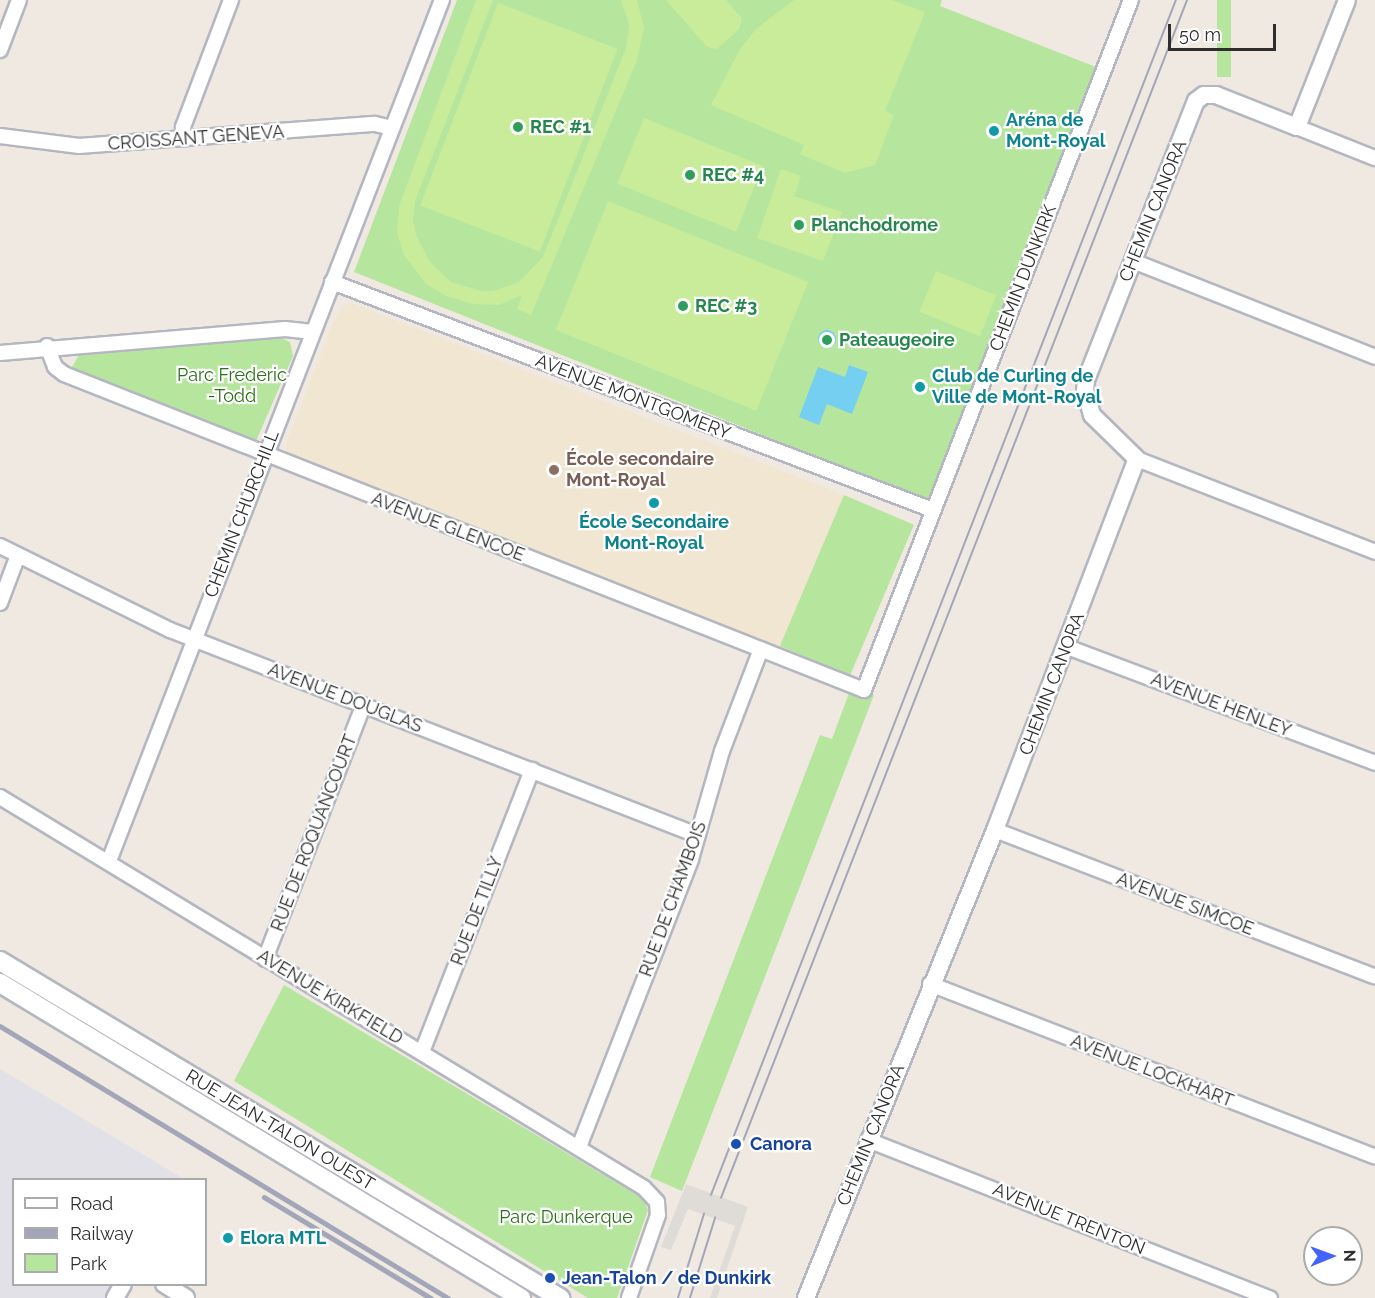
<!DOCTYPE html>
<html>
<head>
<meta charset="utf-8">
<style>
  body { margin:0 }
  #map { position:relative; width:1375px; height:1298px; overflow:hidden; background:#efe9e1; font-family:Raleway,sans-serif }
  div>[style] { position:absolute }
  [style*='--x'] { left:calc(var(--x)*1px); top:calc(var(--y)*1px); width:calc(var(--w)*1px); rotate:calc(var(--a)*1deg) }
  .industrial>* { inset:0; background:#e3e1e8 }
  .education>* { inset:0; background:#f0e6d1 }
  .green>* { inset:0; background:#b6e59e; transform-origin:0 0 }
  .pitch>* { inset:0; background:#c9ec9a; transform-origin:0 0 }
  .plaza>* { inset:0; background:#dfdcd8 }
  .water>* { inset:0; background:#75cff0 }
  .round { border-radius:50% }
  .roads { filter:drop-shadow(2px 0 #b4b7c1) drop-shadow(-2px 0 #b4b7c1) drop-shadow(0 2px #b4b7c1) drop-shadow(0 -2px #b4b7c1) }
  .minor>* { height:14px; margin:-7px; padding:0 7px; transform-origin:7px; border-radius:7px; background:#fff }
  .tertiary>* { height:16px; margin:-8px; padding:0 8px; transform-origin:8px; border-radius:8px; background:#fff }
  .secondary>* { height:18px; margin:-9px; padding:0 9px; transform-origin:9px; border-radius:9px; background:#fff }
  .tram>* { height:1.5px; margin:-0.75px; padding:0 0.75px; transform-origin:0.75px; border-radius:0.75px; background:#a3a6b8 }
  .rail>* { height:4.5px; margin:-2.25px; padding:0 2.25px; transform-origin:2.25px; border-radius:2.25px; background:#a3a6b8 }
  .dots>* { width:16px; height:16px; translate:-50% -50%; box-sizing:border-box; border:3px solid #fff; border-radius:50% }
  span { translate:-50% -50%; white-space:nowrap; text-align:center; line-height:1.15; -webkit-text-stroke:4.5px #fff; paint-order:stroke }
  .culture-label { font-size:18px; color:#0d838f; font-weight:700 }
  .left { translate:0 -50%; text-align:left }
  .leisure-label { font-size:18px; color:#27864d; font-weight:700 }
  .street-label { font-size:18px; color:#2e2e2e }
  .park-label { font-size:18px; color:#2c6e1b }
  .education-label { font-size:18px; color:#785e54; font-weight:700 }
  .transit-label { font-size:18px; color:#164399; font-weight:700 }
  .legend { position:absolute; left:12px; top:1178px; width:195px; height:108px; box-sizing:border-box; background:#fff; border:2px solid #ababab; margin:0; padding:8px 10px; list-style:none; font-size:18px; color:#2e2e2e }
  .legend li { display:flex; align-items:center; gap:12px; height:30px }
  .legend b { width:30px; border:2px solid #ababab }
  .north { position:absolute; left:1303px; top:1226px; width:60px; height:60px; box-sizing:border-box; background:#fff; border:2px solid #ababab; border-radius:50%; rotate:89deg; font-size:16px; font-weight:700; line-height:24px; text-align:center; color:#2e2e2e }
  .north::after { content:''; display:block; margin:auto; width:21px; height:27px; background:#4264fb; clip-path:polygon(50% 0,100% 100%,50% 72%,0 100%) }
  .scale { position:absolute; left:1168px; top:24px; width:108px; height:27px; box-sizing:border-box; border:3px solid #2e2e2e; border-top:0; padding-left:8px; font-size:18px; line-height:21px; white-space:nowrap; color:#2e2e2e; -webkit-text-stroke:4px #fff; paint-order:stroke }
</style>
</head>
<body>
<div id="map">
  <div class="industrial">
    <i style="clip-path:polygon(0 1069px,184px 1179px,14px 1180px,14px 1284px,123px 1285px,115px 1298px,0 1298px)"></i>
  </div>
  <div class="education">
    <i style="clip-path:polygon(351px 303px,844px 495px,781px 653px,771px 653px,286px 452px,285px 447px,335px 318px,343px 306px)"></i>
  </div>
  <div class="green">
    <i style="clip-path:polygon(457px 0,942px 0,940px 6px,1096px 67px,928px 501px,354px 272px)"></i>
    <i style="left:1217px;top:0;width:14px;height:77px"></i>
    <i style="clip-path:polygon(277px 336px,290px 342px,293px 356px,256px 441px,75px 373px,72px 367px,79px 355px)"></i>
    <i style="left:844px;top:495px;width:76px;height:164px;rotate:23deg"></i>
    <i style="clip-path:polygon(852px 685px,874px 695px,682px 1191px,650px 1177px,820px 735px,832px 739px)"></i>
    <i style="clip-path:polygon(284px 985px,644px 1199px,648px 1210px,617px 1298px,588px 1298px,234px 1081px)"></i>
  </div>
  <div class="pitch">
    <i style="clip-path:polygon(476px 0,493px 0,415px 201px,413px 219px,416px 235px,430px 262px,451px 282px,481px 291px,493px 291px,519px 282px,543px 257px,626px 48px,629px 25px,621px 0,637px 0,644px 28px,637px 60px,531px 315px,517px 309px,522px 295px,499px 305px,473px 304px,446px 296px,426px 284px,404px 255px,397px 233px,399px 206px)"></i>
    <i style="clip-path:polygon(666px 0,726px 0,742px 18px,739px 29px,717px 49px,707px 47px)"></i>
    <i style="clip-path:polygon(794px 0,892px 0,925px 12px,885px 111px,894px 115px,875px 165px,845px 173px,800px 154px,804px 145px,711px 105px,739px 51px,755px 30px)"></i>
    <i style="left:498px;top:3px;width:128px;height:217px;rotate:21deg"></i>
    <i style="left:644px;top:118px;width:128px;height:71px;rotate:22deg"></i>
    <i style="clip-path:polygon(781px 169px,801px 176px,794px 196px,842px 212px,823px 261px,757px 238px)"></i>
    <i style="left:608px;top:201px;width:216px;height:139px;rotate:22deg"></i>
    <i style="left:936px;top:271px;width:65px;height:44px;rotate:22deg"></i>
  </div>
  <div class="plaza">
    <i style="clip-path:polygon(686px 1184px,748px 1207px,717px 1298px,710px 1298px,735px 1226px,688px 1209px,671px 1250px,661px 1247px)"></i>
  </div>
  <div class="water">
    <i class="round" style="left:818px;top:330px;width:18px;height:18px"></i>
    <i style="clip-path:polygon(849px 365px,868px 372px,852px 414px,827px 404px,819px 425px,799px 417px,818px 367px,845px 377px)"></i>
  </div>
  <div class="roads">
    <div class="minor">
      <i style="--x:0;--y:50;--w:53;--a:-69.2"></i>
      <i style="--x:1297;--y:127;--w:84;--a:21.7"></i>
      <i style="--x:0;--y:136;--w:80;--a:7.2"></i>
      <i style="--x:79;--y:146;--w:297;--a:-4.3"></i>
      <i style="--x:375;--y:124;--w:17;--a:13"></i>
      <i style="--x:184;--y:139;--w:12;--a:-95"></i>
      <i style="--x:183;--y:127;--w:136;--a:-69.3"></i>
      <i style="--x:1133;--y:261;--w:260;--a:21.6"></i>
      <i style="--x:332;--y:282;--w:643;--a:20.78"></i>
      <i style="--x:47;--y:346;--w:22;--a:69"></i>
      <i style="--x:55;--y:367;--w:11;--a:38"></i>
      <i style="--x:64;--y:374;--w:860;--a:21.55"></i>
      <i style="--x:864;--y:690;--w:740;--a:-68.85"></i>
      <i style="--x:0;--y:353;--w:286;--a:-4.8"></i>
      <i style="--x:285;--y:329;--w:28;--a:6"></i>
      <i style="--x:1137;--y:459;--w:256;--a:21.3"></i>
      <i style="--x:0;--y:546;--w:190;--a:26.3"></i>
      <i style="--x:170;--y:630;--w:565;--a:21.26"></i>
      <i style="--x:0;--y:603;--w:51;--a:-69.4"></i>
      <i style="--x:1067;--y:647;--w:329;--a:20.6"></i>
      <i style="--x:0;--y:797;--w:753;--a:31.26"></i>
      <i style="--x:644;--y:1188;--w:19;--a:47"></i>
      <i style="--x:657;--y:1202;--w:13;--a:86"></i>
      <i style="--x:658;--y:1215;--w:88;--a:109.3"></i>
      <i style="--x:995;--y:830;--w:407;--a:21.1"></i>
      <i style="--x:109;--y:861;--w:923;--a:-68.86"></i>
      <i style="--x:265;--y:959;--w:271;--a:-68.8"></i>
      <i style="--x:930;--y:984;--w:477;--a:21.2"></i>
      <i style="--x:422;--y:1052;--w:303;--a:-68.7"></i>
      <i style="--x:868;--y:1140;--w:432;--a:21.5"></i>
      <i style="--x:579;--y:1147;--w:309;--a:-68.7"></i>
      <i style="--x:691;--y:859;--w:112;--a:-74"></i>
      <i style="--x:722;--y:751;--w:109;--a:-69.1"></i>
    </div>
    <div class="tertiary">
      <i style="--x:164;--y:1284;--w:26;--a:32"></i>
      <i style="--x:115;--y:1298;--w:16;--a:-60"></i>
      <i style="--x:806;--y:1298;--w:505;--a:-68.01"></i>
      <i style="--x:995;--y:830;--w:397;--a:-69.1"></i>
      <i style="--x:1137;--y:459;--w:63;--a:-135.6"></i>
      <i style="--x:1092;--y:415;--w:25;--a:-106"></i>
      <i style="--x:1085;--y:391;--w:11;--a:-85"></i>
      <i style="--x:1086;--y:380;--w:300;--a:-68.5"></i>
      <i style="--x:1196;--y:101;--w:10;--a:-37"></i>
      <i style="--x:1204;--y:95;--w:12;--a:0"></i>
      <i style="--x:1216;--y:95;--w:87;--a:21.6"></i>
      <i style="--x:1297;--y:127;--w:136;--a:-68.5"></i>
    </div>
    <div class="secondary">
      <i style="--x:0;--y:961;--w:654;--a:31.04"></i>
      <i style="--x:0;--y:983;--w:609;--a:31.16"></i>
    </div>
  </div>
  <div class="tram">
    <i style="--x:711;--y:1195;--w:1282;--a:-68.74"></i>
    <i style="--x:721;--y:1198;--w:1285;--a:-68.74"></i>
    <i style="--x:678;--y:1298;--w:88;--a:-72.8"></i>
    <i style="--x:690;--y:1298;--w:84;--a:-72.6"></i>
  </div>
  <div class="rail">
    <i style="--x:0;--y:1026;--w:524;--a:31.26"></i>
    <i style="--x:264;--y:1197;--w:195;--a:31.2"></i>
  </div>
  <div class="dots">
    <i style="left:518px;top:127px;background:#2e9e5b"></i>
    <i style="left:994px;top:131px;background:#0f9aa8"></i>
    <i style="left:690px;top:175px;background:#2e9e5b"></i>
    <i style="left:799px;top:225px;background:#2e9e5b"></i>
    <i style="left:683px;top:306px;background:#2e9e5b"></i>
    <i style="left:827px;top:340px;background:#2e9e5b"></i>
    <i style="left:920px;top:387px;background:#0f9aa8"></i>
    <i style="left:554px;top:470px;background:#8d6e63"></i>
    <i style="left:654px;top:503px;background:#0f9aa8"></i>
    <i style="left:736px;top:1144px;background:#1a4fb4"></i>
    <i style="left:228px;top:1238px;background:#0f9aa8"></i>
    <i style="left:550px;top:1278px;background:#1a4fb4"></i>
  </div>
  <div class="culture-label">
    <span class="left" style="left:1006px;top:131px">Aréna de<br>Mont-Royal</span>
    <span class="left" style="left:932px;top:387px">Club de Curling de<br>Ville de Mont-Royal</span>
    <span style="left:654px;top:533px">École Secondaire<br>Mont-Royal</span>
    <span class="left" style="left:240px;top:1238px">Elora MTL</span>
  </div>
  <div class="leisure-label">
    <span class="left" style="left:530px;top:127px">REC #1</span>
    <span class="left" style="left:702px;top:175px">REC #4</span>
    <span class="left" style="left:811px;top:225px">Planchodrome</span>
    <span class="left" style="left:695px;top:306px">REC #3</span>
    <span class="left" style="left:839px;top:340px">Pateaugeoire</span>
  </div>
  <div class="street-label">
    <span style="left:196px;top:138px;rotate:-4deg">CROISSANT GENEVA</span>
    <span style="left:1153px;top:211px;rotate:-68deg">CHEMIN CANORA</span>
    <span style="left:1023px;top:278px;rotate:-69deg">CHEMIN DUNKIRK</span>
    <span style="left:633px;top:397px;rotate:21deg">AVENUE MONTGOMERY</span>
    <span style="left:242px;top:514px;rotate:-69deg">CHEMIN CHURCHILL</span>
    <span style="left:448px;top:527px;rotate:21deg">AVENUE GLENCOE</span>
    <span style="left:1052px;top:684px;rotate:-69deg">CHEMIN CANORA</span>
    <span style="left:345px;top:698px;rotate:21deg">AVENUE DOUGLAS</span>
    <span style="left:1221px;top:705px;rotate:21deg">AVENUE HENLEY</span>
    <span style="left:314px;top:833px;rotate:-69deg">RUE DE ROQUANCOURT</span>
    <span style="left:673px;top:899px;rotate:-70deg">RUE DE CHAMBOIS</span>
    <span style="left:1185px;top:904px;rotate:21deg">AVENUE SIMCOE</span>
    <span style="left:477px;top:911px;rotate:-69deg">RUE DE TILLY</span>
    <span style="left:330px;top:997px;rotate:31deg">AVENUE KIRKFIELD</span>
    <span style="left:1152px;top:1071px;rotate:21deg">AVENUE LOCKHART</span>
    <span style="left:280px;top:1130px;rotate:31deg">RUE JEAN-TALON OUEST</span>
    <span style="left:871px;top:1135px;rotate:-68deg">CHEMIN CANORA</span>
    <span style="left:1069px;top:1219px;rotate:22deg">AVENUE TRENTON</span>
  </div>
  <div class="park-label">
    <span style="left:232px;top:386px">Parc Frederic<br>-Todd</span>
    <span style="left:566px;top:1217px">Parc Dunkerque</span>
  </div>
  <div class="education-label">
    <span class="left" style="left:566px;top:470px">École secondaire<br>Mont-Royal</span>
  </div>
  <div class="transit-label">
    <span class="left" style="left:750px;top:1144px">Canora</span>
    <span class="left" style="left:562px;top:1278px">Jean-Talon / de Dunkirk</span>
  </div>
  <ul class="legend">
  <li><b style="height:8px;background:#fff"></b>Road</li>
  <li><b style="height:8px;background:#a3a6b8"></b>Railway</li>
  <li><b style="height:16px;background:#b6e59e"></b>Park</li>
  </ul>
  <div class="north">N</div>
  <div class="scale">50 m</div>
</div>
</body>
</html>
